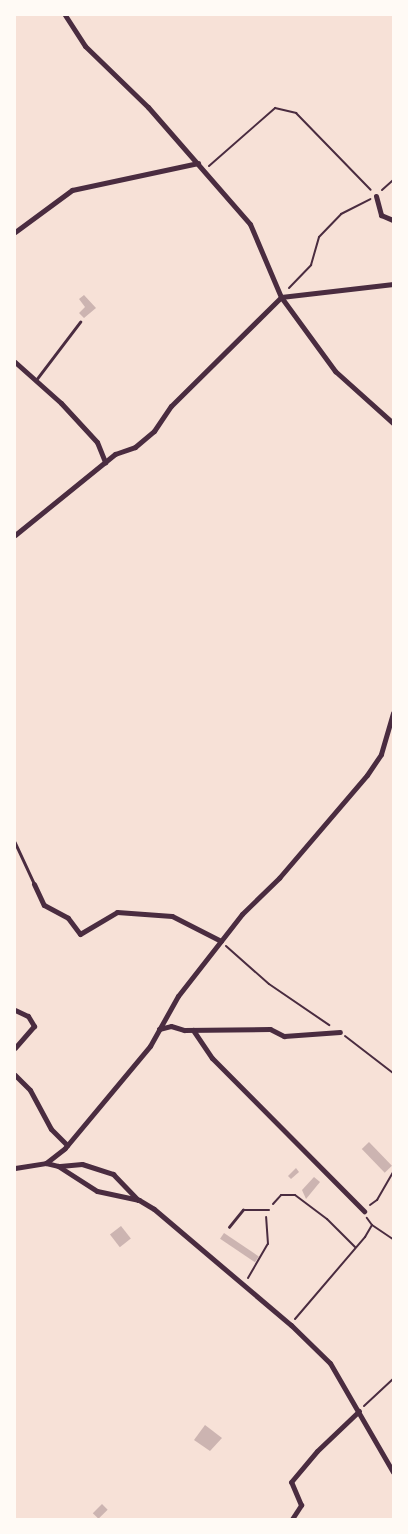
<!DOCTYPE html>
<html>
<head>
<meta charset="utf-8">
<style>
  body { margin:0 }
  #map { position:relative; width:408px; height:1534px; overflow:hidden; background:#f7e1d7; font-family:"PT Serif",serif }
  div>[style] { position:absolute }
  [style*='--x'] { left:calc(var(--x)*1px); top:calc(var(--y)*1px); width:calc(var(--w)*1px); rotate:calc(var(--a)*1deg) }
  .building>* { inset:0; background:#ccb4b1; transform-origin:0 0 }
  .path>* { height:2px; margin:-1px; padding:0 1px; transform-origin:1px; border-radius:1px; background:#4a2c40 }
  .service>* { height:2.5px; margin:-1.25px; padding:0 1.25px; transform-origin:1.25px; border-radius:1.25px; background:#4a2c40 }
  .minor>* { height:5px; margin:-2.5px; padding:0 2.5px; transform-origin:2.5px; border-radius:2.5px; background:#4a2c40 }
  span { translate:-50% -50%; white-space:nowrap; text-align:center; line-height:1.15; -webkit-text-stroke:4px #fffaf5; paint-order:stroke }
  .frame { position:absolute; inset:0; border:16px solid #fffaf5; pointer-events:none }
</style>
</head>
<body>
<div id="map">
  <div class="building">
    <i style="clip-path:polygon(84px 295px,96px 308px,84px 318px,79px 313px,85px 307px,79px 299px)"></i>
    <i style="left:369px;top:1142px;width:33px;height:10px;rotate:46deg"></i>
    <i style="clip-path:polygon(296px 1168px,299px 1172px,291px 1179px,288px 1176px)"></i>
    <i style="clip-path:polygon(314px 1177px,320px 1182px,306px 1199px,302px 1190px)"></i>
    <i style="left:121px;top:1226px;width:16px;height:14px;rotate:52deg"></i>
    <i style="left:224px;top:1233px;width:42px;height:7px;rotate:34deg"></i>
    <i style="clip-path:polygon(205px 1425px,222px 1438px,210px 1451px,194px 1440px)"></i>
    <i style="left:102px;top:1504px;width:8px;height:13px;rotate:45deg"></i>
  </div>
  <div class="path">
    <i style="--x:209;--y:166;--w:88;--a:-41.3"></i>
    <i style="--x:275;--y:108;--w:22;--a:13"></i>
    <i style="--x:296;--y:113;--w:107;--a:45.8"></i>
    <i style="--x:382;--y:190;--w:15;--a:-42"></i>
    <i style="--x:289;--y:288;--w:32;--a:-46"></i>
    <i style="--x:311;--y:265;--w:29;--a:-74"></i>
    <i style="--x:319;--y:237;--w:32;--a:-46"></i>
    <i style="--x:341;--y:214;--w:33;--a:-27"></i>
    <i style="--x:226;--y:946;--w:57;--a:41.5"></i>
    <i style="--x:269;--y:984;--w:73;--a:34.3"></i>
    <i style="--x:345;--y:1036;--w:61;--a:37.6"></i>
    <i style="--x:273;--y:1204;--w:12;--a:-48"></i>
    <i style="--x:281;--y:1195;--w:14;--a:0"></i>
    <i style="--x:295;--y:1195;--w:40;--a:37"></i>
    <i style="--x:327;--y:1219;--w:40;--a:45"></i>
    <i style="--x:370;--y:1205;--w:9;--a:-36"></i>
    <i style="--x:377;--y:1200;--w:32;--a:-60"></i>
    <i style="--x:372;--y:1225;--w:25;--a:34"></i>
    <i style="--x:248;--y:1278;--w:39;--a:-60"></i>
    <i style="--x:268;--y:1244;--w:27;--a:-94"></i>
    <i style="--x:295;--y:1319;--w:108;--a:-49.5"></i>
    <i style="--x:365;--y:1237;--w:14;--a:-60"></i>
    <i style="--x:372;--y:1225;--w:9;--a:-126"></i>
    <i style="--x:364;--y:1406;--w:40;--a:-43"></i>
  </div>
  <div class="service">
    <i style="--x:36;--y:380;--w:73;--a:-52.8"></i>
    <i style="--x:15;--y:842;--w:45;--a:65.1"></i>
    <i style="--x:229;--y:1227;--w:22;--a:-51"></i>
    <i style="--x:243;--y:1210;--w:26;--a:0"></i>
  </div>
  <div class="minor">
    <i style="--x:65;--y:15;--w:37;--a:57"></i>
    <i style="--x:85;--y:46;--w:88;--a:44.1"></i>
    <i style="--x:148;--y:107;--w:155;--a:48.9"></i>
    <i style="--x:250;--y:224;--w:79;--a:67"></i>
    <i style="--x:281;--y:297;--w:92;--a:53.9"></i>
    <i style="--x:335;--y:371;--w:78;--a:41.9"></i>
    <i style="--x:376;--y:196;--w:20;--a:75"></i>
    <i style="--x:381;--y:215;--w:13;--a:23"></i>
    <i style="--x:15;--y:232;--w:71;--a:-36.4"></i>
    <i style="--x:72;--y:190;--w:129;--a:-12.1"></i>
    <i style="--x:15;--y:362;--w:62;--a:41.7"></i>
    <i style="--x:61;--y:403;--w:53;--a:47.3"></i>
    <i style="--x:97;--y:442;--w:22;--a:68"></i>
    <i style="--x:15;--y:535;--w:129;--a:-39"></i>
    <i style="--x:115;--y:454;--w:21;--a:-19"></i>
    <i style="--x:135;--y:447;--w:25;--a:-40"></i>
    <i style="--x:154;--y:431;--w:30;--a:-56"></i>
    <i style="--x:171;--y:406;--w:155;--a:-44.7"></i>
    <i style="--x:281;--y:297;--w:113;--a:-6.6"></i>
    <i style="--x:34;--y:884;--w:23;--a:65"></i>
    <i style="--x:44;--y:905;--w:27;--a:28"></i>
    <i style="--x:68;--y:918;--w:20;--a:53"></i>
    <i style="--x:80;--y:934;--w:43;--a:-30.7"></i>
    <i style="--x:117;--y:912;--w:55;--a:4.2"></i>
    <i style="--x:172;--y:916;--w:55;--a:27"></i>
    <i style="--x:15;--y:1010;--w:14;--a:25"></i>
    <i style="--x:28;--y:1016;--w:12;--a:59"></i>
    <i style="--x:34;--y:1026;--w:29;--a:131"></i>
    <i style="--x:159;--y:1029;--w:12;--a:-14"></i>
    <i style="--x:171;--y:1026;--w:14;--a:17"></i>
    <i style="--x:184;--y:1030;--w:86;--a:-0.7"></i>
    <i style="--x:270;--y:1029;--w:16;--a:27"></i>
    <i style="--x:284;--y:1036;--w:56;--a:-4.1"></i>
    <i style="--x:193;--y:1030;--w:34;--a:56"></i>
    <i style="--x:212;--y:1058;--w:216;--a:45.2"></i>
    <i style="--x:15;--y:1075;--w:21;--a:45"></i>
    <i style="--x:30;--y:1090;--w:44;--a:61.7"></i>
    <i style="--x:51;--y:1129;--w:23;--a:45"></i>
    <i style="--x:46;--y:1163;--w:24;--a:-38"></i>
    <i style="--x:65;--y:1148;--w:133;--a:-50.2"></i>
    <i style="--x:150;--y:1046;--w:57;--a:-60.8"></i>
    <i style="--x:178;--y:996;--w:104;--a:-52"></i>
    <i style="--x:242;--y:914;--w:52;--a:-44.2"></i>
    <i style="--x:279;--y:878;--w:135;--a:-49.5"></i>
    <i style="--x:367;--y:775;--w:25;--a:-56"></i>
    <i style="--x:381;--y:754;--w:43;--a:-73.7"></i>
    <i style="--x:60;--y:1166;--w:22;--a:-5"></i>
    <i style="--x:82;--y:1164;--w:33;--a:18"></i>
    <i style="--x:113;--y:1174;--w:36;--a:46"></i>
    <i style="--x:15;--y:1168;--w:31;--a:-9"></i>
    <i style="--x:46;--y:1163;--w:12;--a:14"></i>
    <i style="--x:58;--y:1166;--w:46;--a:32.7"></i>
    <i style="--x:97;--y:1191;--w:43;--a:12.1"></i>
    <i style="--x:139;--y:1200;--w:17;--a:31"></i>
    <i style="--x:154;--y:1209;--w:180;--a:40.3"></i>
    <i style="--x:291;--y:1325;--w:54;--a:44.3"></i>
    <i style="--x:330;--y:1363;--w:126;--a:60"></i>
    <i style="--x:292;--y:1519;--w:17;--a:-57"></i>
    <i style="--x:301;--y:1505;--w:25;--a:-113"></i>
    <i style="--x:291;--y:1482;--w:40;--a:-50"></i>
    <i style="--x:317;--y:1451;--w:58;--a:-43.6"></i>
  </div>
  <div class="frame"></div>
</div>
</body>
</html>
